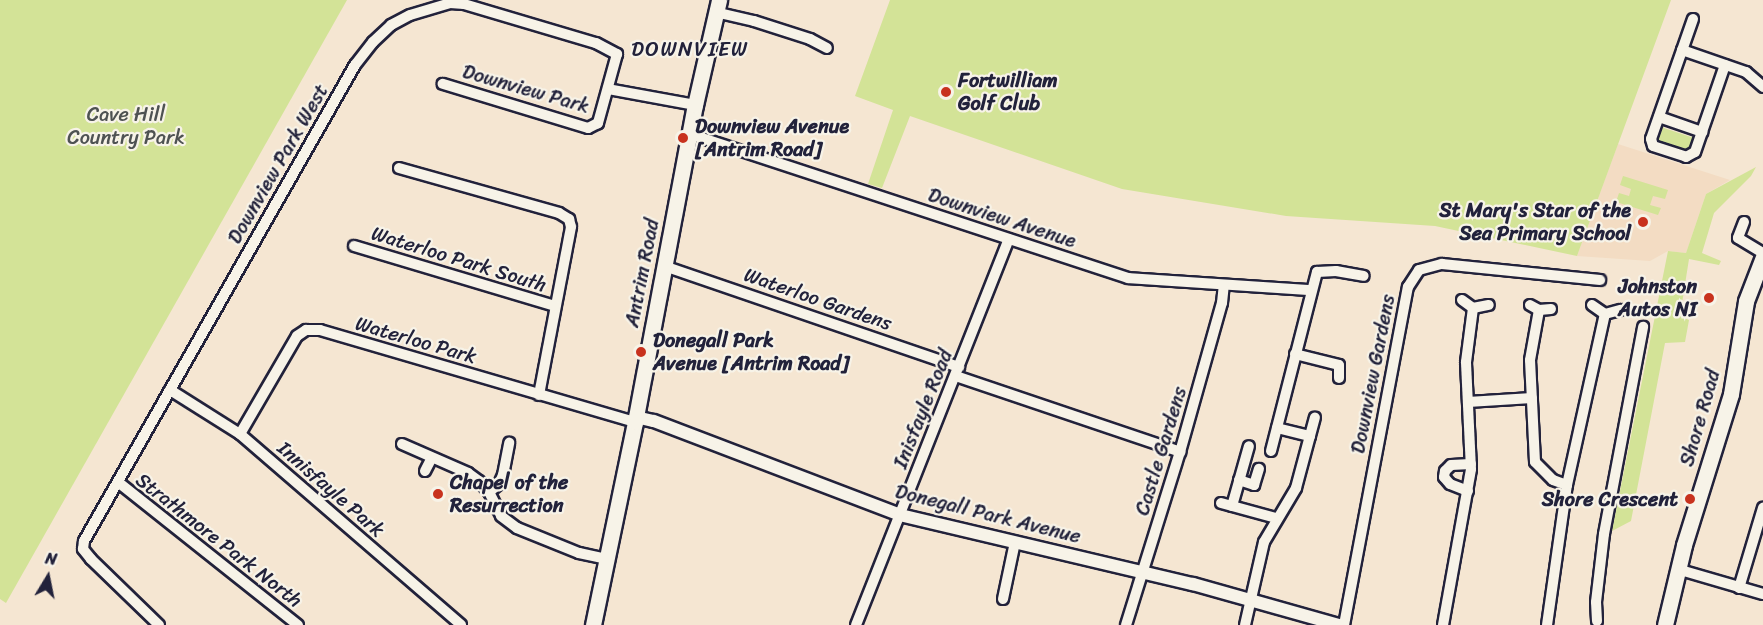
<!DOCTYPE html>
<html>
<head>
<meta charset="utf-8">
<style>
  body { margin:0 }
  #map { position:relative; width:1763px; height:625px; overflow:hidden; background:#f5e6d2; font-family:Sriracha,sans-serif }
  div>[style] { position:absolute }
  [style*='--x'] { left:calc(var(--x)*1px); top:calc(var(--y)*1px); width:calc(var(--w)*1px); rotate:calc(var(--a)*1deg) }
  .built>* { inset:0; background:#f3dcc3 }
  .green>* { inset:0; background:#d3e397 }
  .roads { filter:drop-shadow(2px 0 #22223b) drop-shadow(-2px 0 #22223b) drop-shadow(0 2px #22223b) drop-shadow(0 -2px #22223b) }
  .minor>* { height:10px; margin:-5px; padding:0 5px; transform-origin:5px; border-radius:5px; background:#f7f3e8 }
  .tertiary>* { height:12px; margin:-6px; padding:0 6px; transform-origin:6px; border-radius:6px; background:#f7f3e8 }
  .primary>* { height:15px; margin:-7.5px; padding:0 7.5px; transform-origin:7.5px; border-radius:7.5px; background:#f7f3e8 }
  .dots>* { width:16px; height:16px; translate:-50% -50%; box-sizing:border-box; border:3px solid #f7f3e8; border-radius:50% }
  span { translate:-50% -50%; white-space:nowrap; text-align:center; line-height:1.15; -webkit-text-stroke:4.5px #f7f3e8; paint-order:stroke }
  .poi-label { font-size:20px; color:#22223b; font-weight:700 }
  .left { translate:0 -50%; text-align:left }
  .right { translate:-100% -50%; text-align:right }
  .street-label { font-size:20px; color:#22223b }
  .park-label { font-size:20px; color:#4e5252 }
  .neighbourhood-label { font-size:21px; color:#22223b; letter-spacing:1.5px }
  .north { position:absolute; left:18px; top:547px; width:60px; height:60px; -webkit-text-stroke:4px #f7f3e8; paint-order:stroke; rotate:10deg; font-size:16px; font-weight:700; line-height:24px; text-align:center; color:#22223b }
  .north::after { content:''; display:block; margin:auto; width:21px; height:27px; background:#22223b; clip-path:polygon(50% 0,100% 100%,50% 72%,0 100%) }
</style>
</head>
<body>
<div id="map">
  <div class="built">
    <i style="clip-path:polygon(1618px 144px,1730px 180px,1706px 194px,1686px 253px,1668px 251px,1650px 261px,1577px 256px)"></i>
  </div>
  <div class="green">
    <i style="clip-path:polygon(0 0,347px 0,6px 603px,0 599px)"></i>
    <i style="clip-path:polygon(890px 0,1671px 0,1577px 256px,1435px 226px,1286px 216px,1122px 189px,910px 116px,882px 188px,868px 184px,893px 110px,855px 96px)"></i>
    <i style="clip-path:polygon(1661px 122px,1664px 128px,1691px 137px,1697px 134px,1690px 150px,1684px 152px,1679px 147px,1659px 143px,1656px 138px)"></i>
    <i style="clip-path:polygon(1756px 167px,1751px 176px,1714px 213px,1702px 253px,1721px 261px,1719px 265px,1689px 259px,1680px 316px,1689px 320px,1685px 342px,1665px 343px,1631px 521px,1612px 531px,1668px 251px,1686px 253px,1706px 194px)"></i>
    <i style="clip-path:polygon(1623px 176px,1668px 190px,1665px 199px,1653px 196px,1650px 205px,1661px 208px,1658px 215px,1616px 202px,1619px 193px,1629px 196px,1631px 189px,1620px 185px)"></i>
  </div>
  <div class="roads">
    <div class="minor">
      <i style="--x:715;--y:12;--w:40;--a:13"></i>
      <i style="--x:754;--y:21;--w:59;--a:17.8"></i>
      <i style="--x:810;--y:39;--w:19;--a:28"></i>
      <i style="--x:1693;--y:19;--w:127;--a:109.3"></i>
      <i style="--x:1651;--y:139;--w:7;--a:74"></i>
      <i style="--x:1653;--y:146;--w:35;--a:18"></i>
      <i style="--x:1686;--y:157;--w:10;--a:-29"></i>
      <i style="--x:1695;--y:152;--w:92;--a:-71"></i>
      <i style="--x:1682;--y:50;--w:68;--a:19"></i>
      <i style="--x:1746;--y:72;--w:23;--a:41"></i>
      <i style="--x:608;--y:89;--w:88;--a:10.4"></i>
      <i style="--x:1659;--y:117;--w:46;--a:19.2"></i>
      <i style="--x:690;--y:134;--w:461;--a:18.2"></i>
      <i style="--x:1128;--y:278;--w:183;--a:3.8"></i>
      <i style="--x:399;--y:168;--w:166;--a:15.7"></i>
      <i style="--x:559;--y:213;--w:12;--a:31"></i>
      <i style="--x:569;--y:219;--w:8;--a:76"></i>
      <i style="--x:571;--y:227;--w:171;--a:100.8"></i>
      <i style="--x:1744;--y:222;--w:17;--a:111"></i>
      <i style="--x:1738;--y:238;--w:29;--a:31"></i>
      <i style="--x:354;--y:246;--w:210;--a:16.6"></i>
      <i style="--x:664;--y:266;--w:312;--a:18.9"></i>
      <i style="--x:1462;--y:300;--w:14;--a:36"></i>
      <i style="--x:1473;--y:308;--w:16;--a:-11"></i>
      <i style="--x:1530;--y:305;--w:10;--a:29"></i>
      <i style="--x:1539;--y:310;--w:12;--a:-5"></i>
      <i style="--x:1592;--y:305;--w:16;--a:35"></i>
      <i style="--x:1605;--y:314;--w:16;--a:-15"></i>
      <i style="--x:1539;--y:310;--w:51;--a:100.2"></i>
      <i style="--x:1530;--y:360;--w:102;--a:87.2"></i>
      <i style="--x:1535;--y:462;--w:25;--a:45"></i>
      <i style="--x:1553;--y:480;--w:15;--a:20"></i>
      <i style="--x:1295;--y:354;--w:45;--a:14"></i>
      <i style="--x:1339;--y:365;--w:13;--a:90"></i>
      <i style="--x:956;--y:376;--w:237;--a:18.7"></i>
      <i style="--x:170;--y:390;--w:83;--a:32.2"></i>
      <i style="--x:240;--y:434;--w:292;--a:40.8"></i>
      <i style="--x:1468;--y:402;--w:64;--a:-3.6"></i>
      <i style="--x:1277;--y:428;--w:34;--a:14"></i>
      <i style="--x:240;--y:434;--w:113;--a:-59.8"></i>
      <i style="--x:297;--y:336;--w:11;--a:-34"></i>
      <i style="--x:306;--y:330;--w:14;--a:0"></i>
      <i style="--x:320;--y:330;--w:328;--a:16.3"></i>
      <i style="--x:402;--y:444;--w:72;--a:23.7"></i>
      <i style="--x:468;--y:473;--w:14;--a:36"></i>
      <i style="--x:479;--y:481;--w:15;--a:48"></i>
      <i style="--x:489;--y:492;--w:27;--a:63"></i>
      <i style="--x:501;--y:516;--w:20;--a:37"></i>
      <i style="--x:517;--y:528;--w:67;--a:22"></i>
      <i style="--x:579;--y:553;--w:29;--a:12"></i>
      <i style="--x:1271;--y:451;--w:185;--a:-75.6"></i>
      <i style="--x:1317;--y:272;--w:19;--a:-3"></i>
      <i style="--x:1336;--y:271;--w:28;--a:10"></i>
      <i style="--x:425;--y:471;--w:13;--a:-63"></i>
      <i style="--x:1239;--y:480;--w:16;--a:18"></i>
      <i style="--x:1254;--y:485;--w:17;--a:-73"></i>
      <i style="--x:118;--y:482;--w:230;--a:38.5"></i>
      <i style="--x:1468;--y:491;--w:19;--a:-159"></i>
      <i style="--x:1450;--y:484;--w:9;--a:-131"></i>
      <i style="--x:1444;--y:477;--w:6;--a:-81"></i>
      <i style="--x:1445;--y:471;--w:8;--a:-45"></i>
      <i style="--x:1451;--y:465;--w:20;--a:-3"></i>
      <i style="--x:489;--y:492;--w:13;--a:-39"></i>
      <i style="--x:499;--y:484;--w:10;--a:-66"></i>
      <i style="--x:503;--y:475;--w:33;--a:-79"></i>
      <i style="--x:1221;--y:503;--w:57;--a:15.3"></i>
      <i style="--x:1232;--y:506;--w:62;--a:-74.2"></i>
      <i style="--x:1677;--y:569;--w:90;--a:16.2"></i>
      <i style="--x:1739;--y:588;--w:84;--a:-73.3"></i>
      <i style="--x:1003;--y:599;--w:58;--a:-78.1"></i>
      <i style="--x:1597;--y:621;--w:19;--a:-93"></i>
      <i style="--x:1596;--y:602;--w:68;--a:-83.3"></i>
      <i style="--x:1604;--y:534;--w:211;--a:-79.3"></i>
      <i style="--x:159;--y:625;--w:95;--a:-135.9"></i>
      <i style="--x:91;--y:559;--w:13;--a:-129"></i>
      <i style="--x:83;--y:549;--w:8;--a:-83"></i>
      <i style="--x:84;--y:541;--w:548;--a:-60.35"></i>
      <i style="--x:355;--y:65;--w:29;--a:-52"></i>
      <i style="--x:373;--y:42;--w:25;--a:-43"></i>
      <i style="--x:391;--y:25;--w:21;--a:-28"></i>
      <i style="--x:410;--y:15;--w:42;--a:-16.7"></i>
      <i style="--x:450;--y:3;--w:14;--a:4"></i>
      <i style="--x:464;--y:4;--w:138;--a:16.5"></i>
      <i style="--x:596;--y:43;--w:24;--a:28"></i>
      <i style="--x:617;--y:54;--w:72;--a:105.4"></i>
      <i style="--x:598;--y:123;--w:11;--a:153"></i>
      <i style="--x:588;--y:128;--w:152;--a:-163.1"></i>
      <i style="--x:856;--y:625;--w:415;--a:-68.4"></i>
      <i style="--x:1126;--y:625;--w:181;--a:-72.7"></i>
      <i style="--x:1180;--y:452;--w:155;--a:-74.3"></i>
      <i style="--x:1222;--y:303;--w:18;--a:-84"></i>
      <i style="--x:1245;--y:625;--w:85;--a:-77.1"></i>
      <i style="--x:1264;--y:542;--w:63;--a:-59.3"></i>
      <i style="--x:1296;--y:488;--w:73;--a:-75"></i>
      <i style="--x:1344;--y:625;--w:344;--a:-79.3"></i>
      <i style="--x:1408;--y:287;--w:20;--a:-57"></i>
      <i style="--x:1419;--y:270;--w:24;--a:-15"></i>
      <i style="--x:1442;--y:264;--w:159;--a:5.8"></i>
      <i style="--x:1443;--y:625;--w:158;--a:-79.8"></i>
      <i style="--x:1471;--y:469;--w:107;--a:-92.7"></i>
      <i style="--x:1466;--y:362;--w:54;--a:-82.6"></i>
      <i style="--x:1547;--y:625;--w:141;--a:-81.9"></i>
      <i style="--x:1567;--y:485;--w:175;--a:-77.5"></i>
    </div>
    <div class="tertiary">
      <i style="--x:636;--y:417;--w:18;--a:13"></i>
      <i style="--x:654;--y:421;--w:263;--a:20.9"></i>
      <i style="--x:900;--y:515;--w:301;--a:13.3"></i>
      <i style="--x:1193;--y:584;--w:152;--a:15.7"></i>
    </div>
    <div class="primary">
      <i style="--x:593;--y:625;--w:207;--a:-78.3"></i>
      <i style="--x:635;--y:422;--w:323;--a:-79.3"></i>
      <i style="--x:695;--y:105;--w:108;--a:-77.1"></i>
      <i style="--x:1665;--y:625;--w:82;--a:-76.6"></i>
      <i style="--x:1684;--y:545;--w:158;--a:-72.7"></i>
      <i style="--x:1731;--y:394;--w:94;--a:-80.8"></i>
      <i style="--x:1746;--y:301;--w:47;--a:-68.9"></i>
    </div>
  </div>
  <div class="dots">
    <i style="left:946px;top:92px;background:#c8321e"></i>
    <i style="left:683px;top:138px;background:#c8321e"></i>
    <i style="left:1643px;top:222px;background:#c8321e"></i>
    <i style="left:1709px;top:298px;background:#c8321e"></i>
    <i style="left:641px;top:352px;background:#c8321e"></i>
    <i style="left:438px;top:494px;background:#c8321e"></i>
    <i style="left:1690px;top:499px;background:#c8321e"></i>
  </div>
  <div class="poi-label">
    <span class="left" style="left:958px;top:92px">Fortwilliam<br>Golf Club</span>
    <span class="left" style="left:695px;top:138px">Downview Avenue<br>[Antrim Road]</span>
    <span class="right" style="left:1631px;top:222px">St Mary's Star of the<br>Sea Primary School</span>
    <span class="right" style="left:1697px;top:298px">Johnston<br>Autos NI</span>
    <span class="left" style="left:653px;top:352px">Donegall Park<br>Avenue [Antrim Road]</span>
    <span class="left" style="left:450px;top:494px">Chapel of the<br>Resurrection</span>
    <span class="right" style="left:1678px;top:499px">Shore Crescent</span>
  </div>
  <div class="street-label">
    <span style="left:526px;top:89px;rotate:16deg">Downview Park</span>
    <span style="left:278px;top:164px;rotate:-60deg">Downview Park West</span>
    <span style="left:1002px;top:218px;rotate:18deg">Downview Avenue</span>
    <span style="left:459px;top:259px;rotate:17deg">Waterloo Park South</span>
    <span style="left:642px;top:273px;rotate:-79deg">Antrim Road</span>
    <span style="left:818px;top:299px;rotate:19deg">Waterloo Gardens</span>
    <span style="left:416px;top:340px;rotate:16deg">Waterloo Park</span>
    <span style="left:1373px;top:374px;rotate:-79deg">Downview Gardens</span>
    <span style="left:923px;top:409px;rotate:-68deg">Inisfayle Road</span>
    <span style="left:1700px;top:418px;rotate:-74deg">Shore Road</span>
    <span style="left:1161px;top:451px;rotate:-73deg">Castle Gardens</span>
    <span style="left:331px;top:489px;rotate:41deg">Innisfayle Park</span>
    <span style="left:988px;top:514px;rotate:14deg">Donegall Park Avenue</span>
    <span style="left:219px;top:540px;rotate:38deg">Strathmore Park North</span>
  </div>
  <div class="park-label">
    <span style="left:126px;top:126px">Cave Hill<br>Country Park</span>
  </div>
  <div class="neighbourhood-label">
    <span style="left:690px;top:49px">DOWNVIEW</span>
  </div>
  <div class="north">N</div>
</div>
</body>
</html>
